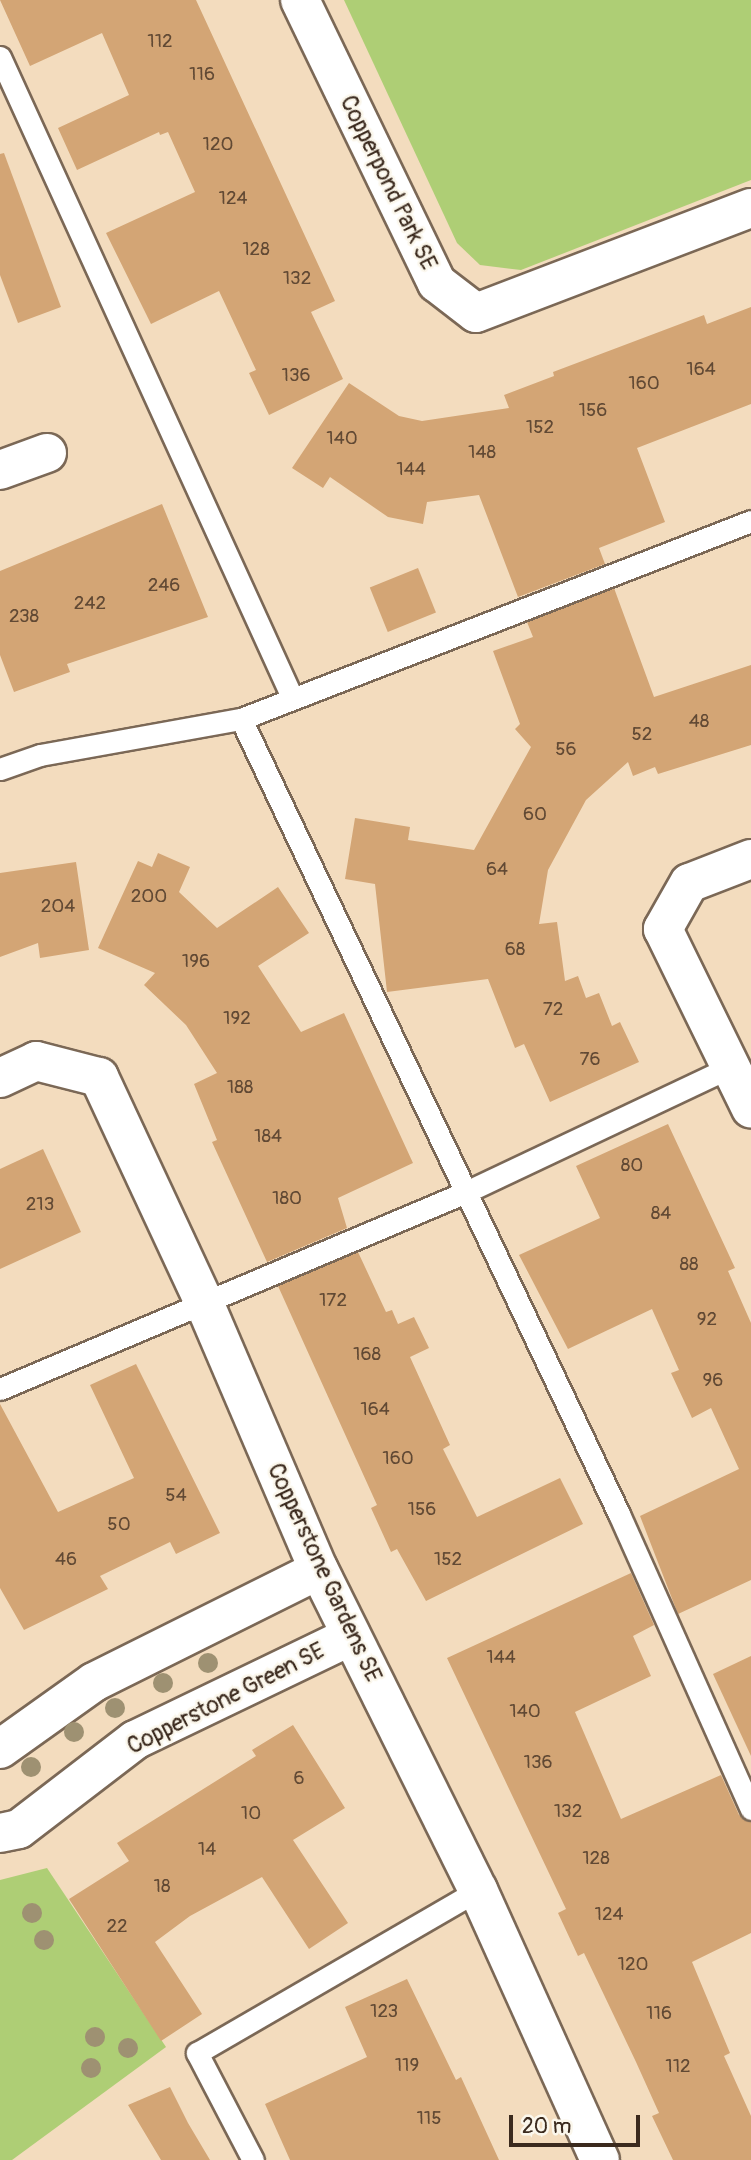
<!DOCTYPE html>
<html>
<head>
<meta charset="utf-8">
<style>
  body { margin:0 }
  #map { position:relative; width:751px; height:2160px; overflow:hidden; background:#f3dcbe; font-family:Pangolin,sans-serif }
  div>[style] { position:absolute }
  [style*='--x'] { left:calc(var(--x)*1px); top:calc(var(--y)*1px); width:calc(var(--w)*1px); rotate:calc(var(--a)*1deg) }
  .green>* { inset:0; background:#aece75 }
  .building>* { inset:0; background:#d3a575; transform-origin:0 0 }
  .roads { filter:drop-shadow(2px 0 #7b6856) drop-shadow(-2px 0 #7b6856) drop-shadow(0 2px #7b6856) drop-shadow(0 -2px #7b6856) }
  .service>* { height:21px; margin:-10.5px; padding:0 10.5px; transform-origin:10.5px; border-radius:10.5px; background:#fff }
  .minor>* { height:38px; margin:-19px; padding:0 19px; transform-origin:19px; border-radius:19px; background:#fff }
  .trees>* { width:20px; height:20px; margin:-10px; border-radius:50%; background:#9e9172 }
  span { translate:-50% -50%; white-space:nowrap; text-align:center; line-height:1.15; -webkit-text-stroke:5px #fbf7ec; paint-order:stroke }
  .number-label { font-size:19px; color:#614934 }
  .number-label span { -webkit-text-stroke-width:0 }
  .street-label { font-size:23px; color:#3b2a1e }
  .scale { position:absolute; left:509px; top:2115px; width:131px; height:32px; box-sizing:border-box; border:4px solid #3b2a1e; border-top:0; padding-left:9px; font-size:21px; line-height:24px; white-space:nowrap; color:#3b2a1e; -webkit-text-stroke:5px #fbf7ec; paint-order:stroke }
</style>
</head>
<body>
<div id="map">
  <div class="green">
    <i style="clip-path:polygon(344px 0,751px 0,751px 180px,521px 270px,480px 265px,457px 243px)"></i>
    <i style="clip-path:polygon(47px 1868px,166px 2047px,12px 2160px,0 2160px,0 1880px)"></i>
  </div>
  <div class="building">
    <i style="clip-path:polygon(0 0,196px 0,335px 301px,311px 312px,343px 379px,269px 415px,249px 373px,256px 370px,219px 291px,151px 324px,106px 233px,195px 192px,168px 132px,160px 135px,159px 132px,77px 170px,58px 128px,129px 95px,102px 33px,30px 66px)"></i>
    <i style="clip-path:polygon(4px 153px,61px 307px,18px 323px,0 275px,0 154px)"></i>
    <i style="clip-path:polygon(751px 307px,751px 404px,637px 448px,665px 522px,599px 548px,605px 564px,518px 597px,479px 495px,427px 502px,423px 524px,388px 517px,330px 477px,323px 488px,292px 468px,349px 383px,399px 416px,422px 421px,509px 408px,504px 395px,554px 376px,553px 372px,704px 315px,707px 324px)"></i>
    <i style="clip-path:polygon(162px 504px,208px 617px,67px 664px,70px 672px,14px 692px,0 655px,0 571px)"></i>
    <i style="left:418px;top:568px;width:48px;height:52px;rotate:68deg"></i>
    <i style="clip-path:polygon(614px 588px,654px 697px,751px 665px,751px 745px,658px 774px,655px 767px,633px 776px,628px 762px,586px 800px,548px 870px,539px 924px,557px 922px,565px 981px,578px 976px,586px 998px,599px 993px,612px 1026px,620px 1022px,639px 1062px,550px 1102px,524px 1044px,515px 1048px,488px 979px,387px 992px,375px 884px,345px 879px,355px 818px,410px 827px,408px 840px,474px 850px,531px 747px,515px 729px,520px 724px,493px 651px,533px 637px,527px 622px)"></i>
    <i style="clip-path:polygon(158px 853px,190px 867px,179px 892px,217px 928px,278px 887px,309px 933px,258px 966px,301px 1032px,344px 1013px,413px 1163px,338px 1198px,347px 1228px,267px 1262px,212px 1142px,217px 1140px,194px 1084px,217px 1073px,186px 1025px,144px 985px,155px 973px,98px 948px,138px 861px,152px 867px)"></i>
    <i style="clip-path:polygon(76px 862px,89px 950px,40px 958px,38px 943px,0 957px,0 873px)"></i>
    <i style="clip-path:polygon(668px 1124px,735px 1268px,728px 1271px,751px 1323px,751px 1580px,678px 1614px,640px 1516px,739px 1469px,711px 1408px,692px 1418px,671px 1373px,679px 1370px,652px 1309px,568px 1349px,519px 1255px,600px 1218px,576px 1166px)"></i>
    <i style="clip-path:polygon(43px 1149px,81px 1232px,0 1269px,0 1169px)"></i>
    <i style="clip-path:polygon(358px 1252px,386px 1312px,392px 1310px,398px 1324px,414px 1317px,429px 1348px,410px 1357px,450px 1445px,443px 1449px,477px 1517px,560px 1478px,583px 1524px,426px 1601px,397px 1549px,391px 1552px,371px 1508px,377px 1505px,278px 1286px)"></i>
    <i style="clip-path:polygon(136px 1364px,220px 1533px,176px 1554px,170px 1542px,100px 1576px,108px 1589px,24px 1630px,0 1588px,0 1404px,58px 1512px,134px 1478px,90px 1385px)"></i>
    <i style="clip-path:polygon(631px 1573px,654px 1625px,633px 1636px,651px 1676px,575px 1712px,621px 1819px,721px 1775px,739px 1815px,751px 1822px,751px 1933px,692px 1962px,730px 2053px,724px 2056px,751px 2116px,751px 2160px,673px 2160px,652px 2116px,659px 2113px,636px 2062px,584px 1953px,578px 1956px,558px 1913px,566px 1909px,447px 1658px)"></i>
    <i style="clip-path:polygon(751px 1656px,751px 1756px,713px 1674px)"></i>
    <i style="clip-path:polygon(293px 1725px,345px 1808px,293px 1840px,348px 1923px,309px 1949px,262px 1877px,190px 1916px,155px 1942px,202px 2014px,161px 2041px,69px 1899px,129px 1861px,117px 1843px,256px 1756px,252px 1750px)"></i>
    <i style="clip-path:polygon(407px 1979px,456px 2080px,461px 2077px,499px 2160px,290px 2160px,265px 2104px,367px 2057px,345px 2007px)"></i>
    <i style="clip-path:polygon(170px 2087px,188px 2123px,210px 2160px,161px 2160px,128px 2105px)"></i>
  </div>
  <div class="roads">
    <div class="service">
      <i style="--x:0;--y:57;--w:703;--a:65.48"></i>
      <i style="--x:241;--y:719;--w:880;--a:64.57"></i>
      <i style="--x:619;--y:1514;--w:323;--a:65.9"></i>
      <i style="--x:0;--y:769;--w:42;--a:-19.3"></i>
      <i style="--x:40;--y:755;--w:204;--a:-10.2"></i>
      <i style="--x:241;--y:719;--w:547;--a:-21.22"></i>
      <i style="--x:0;--y:1389;--w:506;--a:-22.92"></i>
      <i style="--x:466;--y:1192;--w:293;--a:-25.3"></i>
      <i style="--x:253;--y:2160;--w:121;--a:-117.6"></i>
      <i style="--x:197;--y:2053;--w:325;--a:-30.1"></i>
    </div>
    <div class="minor">
      <i style="--x:300;--y:0;--w:314;--a:64.2"></i>
      <i style="--x:437;--y:283;--w:49;--a:37.6"></i>
      <i style="--x:476;--y:313;--w:294;--a:-20.9"></i>
      <i style="--x:0;--y:470;--w:50;--a:-19.9"></i>
      <i style="--x:751;--y:859;--w:66;--a:158.8"></i>
      <i style="--x:689;--y:883;--w:53;--a:119.5"></i>
      <i style="--x:663;--y:929;--w:200;--a:63.9"></i>
      <i style="--x:0;--y:1078;--w:40;--a:-25"></i>
      <i style="--x:36;--y:1061;--w:65;--a:14.3"></i>
      <i style="--x:99;--y:1077;--w:246;--a:65"></i>
      <i style="--x:203;--y:1300;--w:294;--a:66.8"></i>
      <i style="--x:319;--y:1570;--w:357;--a:63.6"></i>
      <i style="--x:478;--y:1890;--w:296;--a:65.7"></i>
      <i style="--x:0;--y:1749;--w:115;--a:-35.5"></i>
      <i style="--x:94;--y:1682;--w:251;--a:-26.5"></i>
      <i style="--x:0;--y:1833;--w:19;--a:-12"></i>
      <i style="--x:19;--y:1829;--w:146;--a:-37.5"></i>
      <i style="--x:135;--y:1740;--w:240;--a:-25.7"></i>
    </div>
  </div>
  <div class="trees">
    <i style="left:208px;top:1663px"></i>
    <i style="left:163px;top:1683px"></i>
    <i style="left:115px;top:1708px"></i>
    <i style="left:74px;top:1732px"></i>
    <i style="left:31px;top:1767px"></i>
    <i style="left:32px;top:1913px"></i>
    <i style="left:44px;top:1940px"></i>
    <i style="left:95px;top:2037px"></i>
    <i style="left:128px;top:2048px"></i>
    <i style="left:91px;top:2068px"></i>
  </div>
  <div class="number-label">
    <span style="left:160px;top:42px">112</span>
    <span style="left:202px;top:75px">116</span>
    <span style="left:218px;top:145px">120</span>
    <span style="left:233px;top:199px">124</span>
    <span style="left:256px;top:250px">128</span>
    <span style="left:297px;top:279px">132</span>
    <span style="left:701px;top:370px">164</span>
    <span style="left:296px;top:376px">136</span>
    <span style="left:644px;top:384px">160</span>
    <span style="left:593px;top:411px">156</span>
    <span style="left:540px;top:428px">152</span>
    <span style="left:342px;top:439px">140</span>
    <span style="left:482px;top:453px">148</span>
    <span style="left:411px;top:470px">144</span>
    <span style="left:164px;top:586px">246</span>
    <span style="left:90px;top:604px">242</span>
    <span style="left:24px;top:617px">238</span>
    <span style="left:699px;top:722px">48</span>
    <span style="left:642px;top:735px">52</span>
    <span style="left:566px;top:750px">56</span>
    <span style="left:535px;top:815px">60</span>
    <span style="left:497px;top:870px">64</span>
    <span style="left:149px;top:897px">200</span>
    <span style="left:58px;top:907px">204</span>
    <span style="left:515px;top:950px">68</span>
    <span style="left:196px;top:962px">196</span>
    <span style="left:553px;top:1010px">72</span>
    <span style="left:237px;top:1019px">192</span>
    <span style="left:590px;top:1060px">76</span>
    <span style="left:240px;top:1088px">188</span>
    <span style="left:268px;top:1137px">184</span>
    <span style="left:632px;top:1166px">80</span>
    <span style="left:287px;top:1199px">180</span>
    <span style="left:40px;top:1205px">213</span>
    <span style="left:661px;top:1214px">84</span>
    <span style="left:689px;top:1265px">88</span>
    <span style="left:333px;top:1301px">172</span>
    <span style="left:707px;top:1320px">92</span>
    <span style="left:367px;top:1355px">168</span>
    <span style="left:713px;top:1381px">96</span>
    <span style="left:375px;top:1410px">164</span>
    <span style="left:398px;top:1459px">160</span>
    <span style="left:176px;top:1496px">54</span>
    <span style="left:422px;top:1510px">156</span>
    <span style="left:119px;top:1525px">50</span>
    <span style="left:66px;top:1560px">46</span>
    <span style="left:448px;top:1560px">152</span>
    <span style="left:501px;top:1658px">144</span>
    <span style="left:525px;top:1712px">140</span>
    <span style="left:538px;top:1763px">136</span>
    <span style="left:299px;top:1779px">6</span>
    <span style="left:568px;top:1812px">132</span>
    <span style="left:251px;top:1814px">10</span>
    <span style="left:207px;top:1850px">14</span>
    <span style="left:596px;top:1859px">128</span>
    <span style="left:162px;top:1887px">18</span>
    <span style="left:609px;top:1915px">124</span>
    <span style="left:117px;top:1927px">22</span>
    <span style="left:633px;top:1965px">120</span>
    <span style="left:384px;top:2012px">123</span>
    <span style="left:659px;top:2014px">116</span>
    <span style="left:407px;top:2066px">119</span>
    <span style="left:678px;top:2067px">112</span>
    <span style="left:429px;top:2119px">115</span>
  </div>
  <div class="street-label">
    <span style="left:388px;top:183px;rotate:64deg">Copperpond Park SE</span>
    <span style="left:324px;top:1573px;rotate:65deg">Copperstone Gardens SE</span>
    <span style="left:226px;top:1699px;rotate:-27deg">Copperstone Green SE</span>
  </div>
  <div class="scale">20 m</div>
</div>
</body>
</html>
